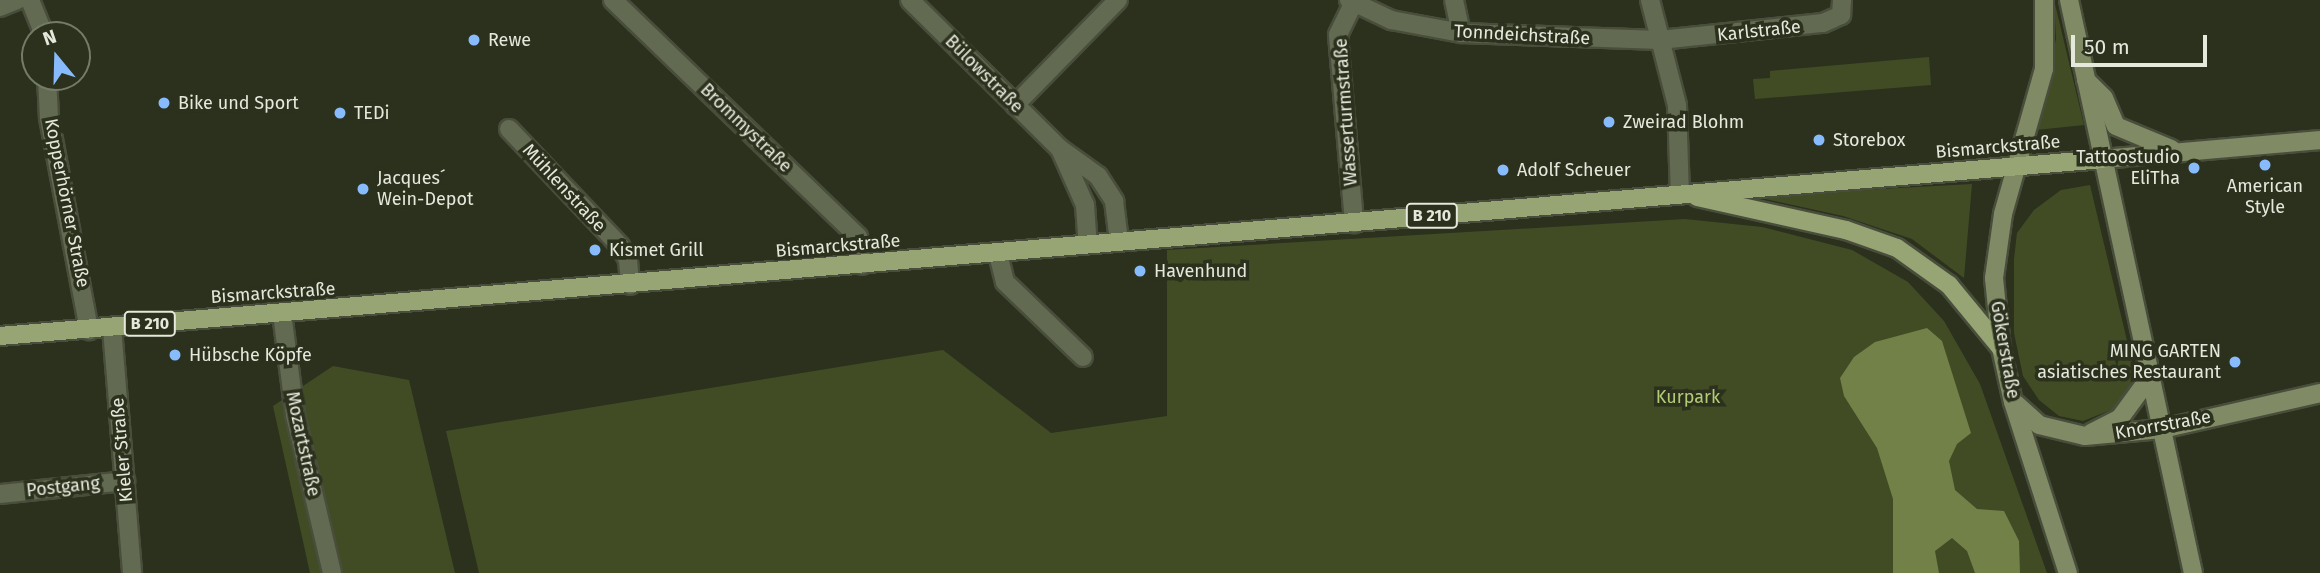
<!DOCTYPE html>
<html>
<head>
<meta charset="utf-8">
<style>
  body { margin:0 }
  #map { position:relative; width:2320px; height:573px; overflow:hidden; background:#2b311d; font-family:"Fira Sans",sans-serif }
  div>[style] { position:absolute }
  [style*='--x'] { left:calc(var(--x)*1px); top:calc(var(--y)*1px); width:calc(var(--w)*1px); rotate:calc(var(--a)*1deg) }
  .green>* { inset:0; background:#414c25 }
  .water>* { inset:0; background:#718147 }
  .roads { filter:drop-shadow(2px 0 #494e3c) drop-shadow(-2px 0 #494e3c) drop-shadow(0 2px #494e3c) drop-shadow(0 -2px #494e3c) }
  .minor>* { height:18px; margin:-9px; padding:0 9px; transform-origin:9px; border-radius:9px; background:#636a52 }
  .secondary>* { height:18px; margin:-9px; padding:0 9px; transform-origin:9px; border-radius:9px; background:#808b65 }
  .primary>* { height:18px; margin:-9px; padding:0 9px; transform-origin:9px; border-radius:9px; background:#96a573 }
  .dots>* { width:19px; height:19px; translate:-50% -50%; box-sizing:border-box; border:4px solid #2b311d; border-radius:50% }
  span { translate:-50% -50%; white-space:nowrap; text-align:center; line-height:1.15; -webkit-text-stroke:7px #2b311d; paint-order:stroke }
  .shield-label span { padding:2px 5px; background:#2b311d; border:2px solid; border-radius:5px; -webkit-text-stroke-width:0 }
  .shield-label { font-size:16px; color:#e5e9dc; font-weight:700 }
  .street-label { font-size:18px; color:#e5e9dc }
  .poi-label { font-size:18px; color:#e5e9dc }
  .left { translate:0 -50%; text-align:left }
  .right { translate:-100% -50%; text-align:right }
  .park-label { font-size:18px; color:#b4cb76 }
  .north { position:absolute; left:21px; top:21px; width:70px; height:70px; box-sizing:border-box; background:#2b311d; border:2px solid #757b69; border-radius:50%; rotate:341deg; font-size:19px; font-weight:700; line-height:28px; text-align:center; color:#e5e9dc }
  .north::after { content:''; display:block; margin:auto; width:24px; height:32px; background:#87bbfc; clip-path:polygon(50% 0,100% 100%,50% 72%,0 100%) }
  .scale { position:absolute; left:2071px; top:35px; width:136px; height:32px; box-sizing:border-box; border:4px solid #e5e9dc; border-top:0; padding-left:9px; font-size:21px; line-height:24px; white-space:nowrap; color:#e5e9dc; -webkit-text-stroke:5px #2b311d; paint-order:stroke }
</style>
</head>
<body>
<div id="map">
  <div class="green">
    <i style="clip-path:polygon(2054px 0,2084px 125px,2036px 130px,2056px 39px)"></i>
    <i style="clip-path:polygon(1929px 57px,1931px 85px,1755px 99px,1753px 79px,1770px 78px,1770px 71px)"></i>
    <i style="clip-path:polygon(1972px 184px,1964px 278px,1912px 239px,1843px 216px,1752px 196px)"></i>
    <i style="clip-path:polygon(2090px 185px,2133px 366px,2131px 386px,2116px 408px,2083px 421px,2059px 416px,2039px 400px,2023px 376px,2014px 333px,2014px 259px,2017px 233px,2034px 210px,2061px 190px)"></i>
    <i style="clip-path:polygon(1685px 219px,1762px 227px,1852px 250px,1908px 282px,1944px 321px,1980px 384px,2047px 573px,479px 573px,446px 431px,943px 350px,1051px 433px,1167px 416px,1167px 250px)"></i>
    <i style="clip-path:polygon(333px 366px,409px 380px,455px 573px,310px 573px,273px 406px)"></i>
  </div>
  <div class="water">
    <i style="clip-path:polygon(1927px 328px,1942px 341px,1971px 433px,1957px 444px,1949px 461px,1955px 490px,1977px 509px,2004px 511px,2019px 541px,2020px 573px,1975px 573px,1967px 551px,1952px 538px,1935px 551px,1939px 573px,1893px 573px,1893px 499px,1877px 448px,1844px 396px,1840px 378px,1854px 357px,1875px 342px)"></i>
  </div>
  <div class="roads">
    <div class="minor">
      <i style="--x:30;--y:0;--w:38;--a:68"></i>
      <i style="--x:613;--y:0;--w:341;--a:44"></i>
      <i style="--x:858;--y:237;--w:28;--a:82"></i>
      <i style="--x:910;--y:0;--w:210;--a:44.8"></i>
      <i style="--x:1059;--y:148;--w:48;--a:35.7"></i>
      <i style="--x:1098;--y:176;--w:30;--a:57"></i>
      <i style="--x:1114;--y:201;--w:40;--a:82.9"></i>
      <i style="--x:1349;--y:0;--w:47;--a:25.5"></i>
      <i style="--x:1391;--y:20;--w:71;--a:10.5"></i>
      <i style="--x:1461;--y:33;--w:199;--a:2"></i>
      <i style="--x:1660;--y:40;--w:164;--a:-6"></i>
      <i style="--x:1823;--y:23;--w:20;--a:-24"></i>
      <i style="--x:1841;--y:15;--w:15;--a:-86"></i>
      <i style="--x:1454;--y:0;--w:34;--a:78"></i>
      <i style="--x:1650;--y:0;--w:108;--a:75.6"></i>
      <i style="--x:1677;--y:105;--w:90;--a:88.1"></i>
      <i style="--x:1353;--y:4;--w:34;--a:116"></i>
      <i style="--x:1338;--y:35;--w:189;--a:85.1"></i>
      <i style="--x:0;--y:7;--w:18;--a:-22"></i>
      <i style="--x:47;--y:77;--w:41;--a:87.2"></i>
      <i style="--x:49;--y:118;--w:216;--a:79.3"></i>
      <i style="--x:1015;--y:105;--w:147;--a:-45.6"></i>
      <i style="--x:509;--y:129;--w:161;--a:46.5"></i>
      <i style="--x:620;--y:246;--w:16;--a:60"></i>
      <i style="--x:628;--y:260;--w:25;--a:85"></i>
      <i style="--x:1061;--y:151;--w:59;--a:66"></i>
      <i style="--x:1085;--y:205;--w:39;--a:86"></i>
      <i style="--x:998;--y:254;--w:29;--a:76"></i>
      <i style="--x:1005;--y:282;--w:108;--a:43.9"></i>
      <i style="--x:282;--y:313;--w:103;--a:82.7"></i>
      <i style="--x:295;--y:415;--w:162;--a:76.8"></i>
      <i style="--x:112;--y:328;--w:246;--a:85.3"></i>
      <i style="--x:0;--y:494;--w:126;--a:-5.9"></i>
    </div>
    <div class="secondary">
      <i style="--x:2044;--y:0;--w:69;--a:90"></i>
      <i style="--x:2044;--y:69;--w:151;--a:105.8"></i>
      <i style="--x:2003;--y:214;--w:65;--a:98"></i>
      <i style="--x:1994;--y:278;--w:70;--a:84.3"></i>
      <i style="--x:2001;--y:348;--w:55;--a:77.5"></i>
      <i style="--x:2013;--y:402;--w:180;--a:72.2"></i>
      <i style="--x:2069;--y:0;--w:586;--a:77.79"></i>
      <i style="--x:2086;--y:80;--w:25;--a:45"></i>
      <i style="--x:2104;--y:98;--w:30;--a:67"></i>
      <i style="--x:2116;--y:126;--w:60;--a:22.7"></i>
      <i style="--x:2103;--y:159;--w:218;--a:-5"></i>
      <i style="--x:2016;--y:404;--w:31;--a:42"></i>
      <i style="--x:2039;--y:425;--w:47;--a:13.4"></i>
      <i style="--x:2085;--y:436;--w:77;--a:-5.2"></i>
      <i style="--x:2162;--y:429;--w:162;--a:-12.8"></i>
      <i style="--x:2091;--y:433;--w:33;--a:-27"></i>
      <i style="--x:2120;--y:418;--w:51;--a:-53.8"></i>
    </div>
    <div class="primary">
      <i style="--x:1697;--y:197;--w:153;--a:12.5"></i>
      <i style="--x:1846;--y:230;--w:54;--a:19.4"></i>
      <i style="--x:1897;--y:248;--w:64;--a:35.4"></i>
      <i style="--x:1949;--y:285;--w:82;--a:50.5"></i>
      <i style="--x:0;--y:336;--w:2110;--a:-4.81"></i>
    </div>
  </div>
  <div class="dots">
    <i style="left:474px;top:40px;background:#87bbfc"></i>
    <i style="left:164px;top:103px;background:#87bbfc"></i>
    <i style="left:340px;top:113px;background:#87bbfc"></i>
    <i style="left:1609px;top:122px;background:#87bbfc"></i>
    <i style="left:1819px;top:140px;background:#87bbfc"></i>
    <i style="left:2265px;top:165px;background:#87bbfc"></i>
    <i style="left:2194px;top:168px;background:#87bbfc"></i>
    <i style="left:1503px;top:170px;background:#87bbfc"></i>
    <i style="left:363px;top:189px;background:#87bbfc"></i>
    <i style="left:595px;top:250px;background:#87bbfc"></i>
    <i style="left:1140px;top:271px;background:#87bbfc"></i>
    <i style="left:175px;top:355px;background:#87bbfc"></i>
    <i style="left:2235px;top:362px;background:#87bbfc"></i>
  </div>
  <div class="shield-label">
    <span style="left:1432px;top:216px">B 210</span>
    <span style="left:150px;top:324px">B 210</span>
  </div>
  <div class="street-label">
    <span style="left:1759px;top:31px;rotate:-6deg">Karlstraße</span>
    <span style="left:1522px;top:35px;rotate:3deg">Tonndeichstraße</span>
    <span style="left:984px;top:74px;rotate:45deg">Bülowstraße</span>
    <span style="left:1346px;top:112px;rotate:-94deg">Wasserturmstraße</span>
    <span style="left:746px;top:128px;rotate:44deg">Brommystraße</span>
    <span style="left:1998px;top:147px;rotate:-5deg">Bismarckstraße</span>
    <span style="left:564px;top:188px;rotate:47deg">Mühlenstraße</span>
    <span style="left:67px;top:203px;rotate:79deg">Kopperhörner Straße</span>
    <span style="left:838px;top:246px;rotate:-5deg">Bismarckstraße</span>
    <span style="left:273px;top:293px;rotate:-4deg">Bismarckstraße</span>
    <span style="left:2005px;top:350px;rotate:80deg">Gökerstraße</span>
    <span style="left:2163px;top:425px;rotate:-10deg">Knorrstraße</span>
    <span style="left:303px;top:444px;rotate:78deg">Mozartstraße</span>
    <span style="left:122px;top:450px;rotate:-95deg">Kieler Straße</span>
    <span style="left:63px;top:487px;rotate:-6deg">Postgang</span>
  </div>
  <div class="poi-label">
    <span class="left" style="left:488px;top:40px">Rewe</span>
    <span class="left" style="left:178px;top:103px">Bike und Sport</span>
    <span class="left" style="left:354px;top:113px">TEDi</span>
    <span class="left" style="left:1623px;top:122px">Zweirad Blohm</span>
    <span class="left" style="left:1833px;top:140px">Storebox</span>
    <span class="right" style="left:2180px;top:168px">Tattoostudio<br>EliTha</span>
    <span class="left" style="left:1517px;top:170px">Adolf Scheuer</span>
    <span class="left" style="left:377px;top:189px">Jacques´<br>Wein-Depot</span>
    <span style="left:2265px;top:197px">American<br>Style</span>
    <span class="left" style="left:609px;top:250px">Kismet Grill</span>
    <span class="left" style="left:1154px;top:271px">Havenhund</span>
    <span class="right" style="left:2221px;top:362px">MING GARTEN<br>asiatisches Restaurant</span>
    <span class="left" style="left:189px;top:355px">Hübsche Köpfe</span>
  </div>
  <div class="park-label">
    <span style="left:1688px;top:397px">Kurpark</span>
  </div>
  <div class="north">N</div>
  <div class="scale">50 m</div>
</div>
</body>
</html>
